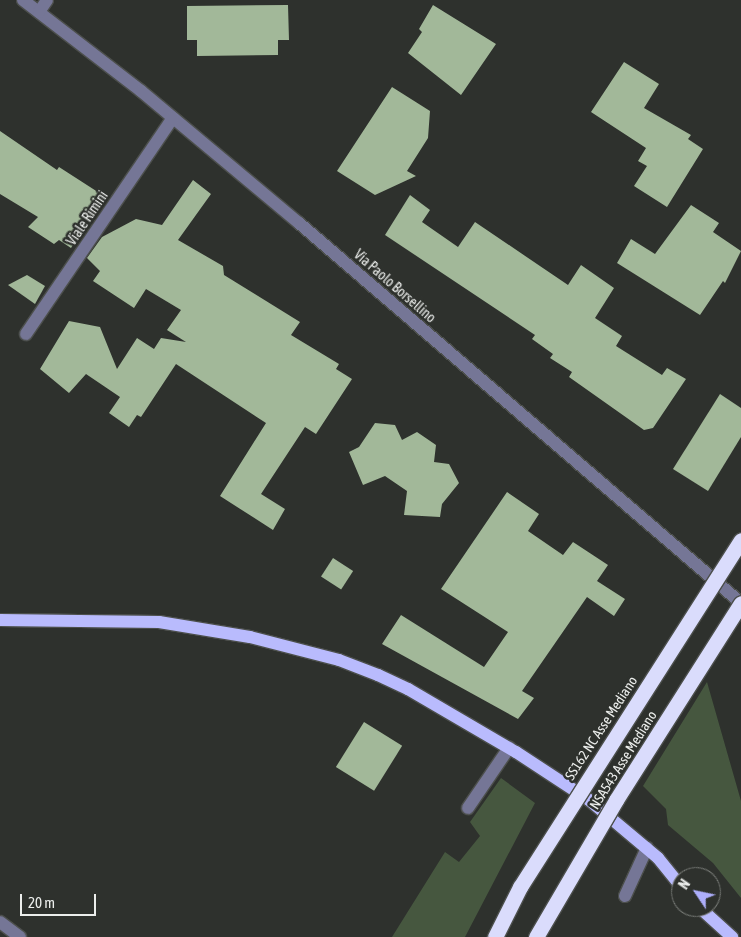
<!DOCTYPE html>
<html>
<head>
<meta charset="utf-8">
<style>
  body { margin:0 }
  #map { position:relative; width:741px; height:937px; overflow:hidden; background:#2e312d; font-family:"Asap Condensed",sans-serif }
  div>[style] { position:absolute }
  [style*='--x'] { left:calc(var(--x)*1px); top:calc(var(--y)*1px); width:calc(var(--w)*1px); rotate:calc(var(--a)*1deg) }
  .green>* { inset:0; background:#46573f }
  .building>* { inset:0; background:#a2b899; transform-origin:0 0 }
  .roads { filter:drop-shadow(1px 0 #4c4f4c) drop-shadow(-1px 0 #4c4f4c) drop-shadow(0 1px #4c4f4c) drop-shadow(0 -1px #4c4f4c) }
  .minor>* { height:12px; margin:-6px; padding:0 6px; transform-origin:6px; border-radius:6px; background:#757696 }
  .major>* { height:12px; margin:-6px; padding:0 6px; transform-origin:6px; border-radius:6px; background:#b9bbfd }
  .bridges { filter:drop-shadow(1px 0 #4c4f4c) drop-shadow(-1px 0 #4c4f4c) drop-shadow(0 1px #4c4f4c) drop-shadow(0 -1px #4c4f4c) }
  .highway-bridge>* { height:15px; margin:-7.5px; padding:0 7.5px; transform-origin:7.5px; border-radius:7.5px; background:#dadcfc }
  span { translate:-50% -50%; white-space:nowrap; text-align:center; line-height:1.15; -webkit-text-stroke:5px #2e312d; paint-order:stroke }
  .street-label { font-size:14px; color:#eceeec }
  .north { position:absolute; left:671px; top:867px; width:50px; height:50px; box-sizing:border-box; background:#2e312d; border:1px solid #7a7d79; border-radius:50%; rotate:304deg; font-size:14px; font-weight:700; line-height:20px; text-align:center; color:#eceeec }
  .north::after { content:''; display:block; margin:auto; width:18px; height:22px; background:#adaefb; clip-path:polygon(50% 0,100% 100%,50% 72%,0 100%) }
  .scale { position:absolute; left:20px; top:894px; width:76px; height:22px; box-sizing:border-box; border:2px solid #eceeec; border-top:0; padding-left:6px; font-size:15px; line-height:18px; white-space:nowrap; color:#eceeec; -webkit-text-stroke:4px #2e312d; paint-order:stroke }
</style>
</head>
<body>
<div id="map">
  <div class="green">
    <i style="clip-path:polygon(707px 682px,741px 801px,741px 898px,713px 863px,668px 825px,666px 809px,643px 786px)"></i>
    <i style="clip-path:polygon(501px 778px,535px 803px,465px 937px,392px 937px,445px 852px,459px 862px,480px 836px,470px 822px)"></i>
  </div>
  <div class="building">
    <i style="clip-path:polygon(288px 5px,289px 40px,278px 40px,278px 55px,197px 56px,197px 40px,187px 40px,187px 6px)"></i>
    <i style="clip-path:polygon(433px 5px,496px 44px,461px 95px,408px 53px,422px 32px,419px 29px)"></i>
    <i style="clip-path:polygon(624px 62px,659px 84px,644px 108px,691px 135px,688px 139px,703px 149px,667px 207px,634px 186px,647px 166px,638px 161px,646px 148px,591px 112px)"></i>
    <i style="clip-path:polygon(392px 87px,430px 111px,428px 138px,407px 171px,416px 176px,375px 195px,337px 171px)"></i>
    <i style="clip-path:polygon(0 131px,57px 170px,59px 167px,104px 196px,71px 248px,59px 240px,54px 244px,28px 227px,38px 217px,0 194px)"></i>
    <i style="clip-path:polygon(193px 180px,211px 194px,178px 240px,223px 266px,224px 275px,300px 322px,291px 335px,339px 364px,336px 369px,352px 379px,316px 434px,305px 427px,261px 494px,285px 509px,273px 530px,220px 496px,266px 423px,176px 364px,141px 417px,137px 415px,129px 427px,109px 413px,120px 397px,86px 374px,69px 393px,40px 369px,69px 321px,100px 327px,117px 369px,137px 338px,154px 349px,161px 338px,186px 342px,167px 330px,181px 310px,146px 289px,134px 308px,93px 281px,100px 271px,87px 258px,102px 237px,136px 219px,162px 225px)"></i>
    <i style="clip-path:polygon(410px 195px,430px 210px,422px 222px,458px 247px,475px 222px,568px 285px,581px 265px,614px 288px,595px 318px,622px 336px,616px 346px,662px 375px,667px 368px,686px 379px,653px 428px,644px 430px,569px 377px,572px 372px,550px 358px,553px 354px,532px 339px,535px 335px,385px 235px)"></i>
    <i style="clip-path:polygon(691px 205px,719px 223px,713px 232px,741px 251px,725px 283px,723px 281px,700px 315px,617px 263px,631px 239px,655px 254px)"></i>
    <i style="clip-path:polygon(27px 275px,45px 286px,35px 304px,8px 285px)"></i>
    <i style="clip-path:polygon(720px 394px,741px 408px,741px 437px,708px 491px,673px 469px)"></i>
    <i style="clip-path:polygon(375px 423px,395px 425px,402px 440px,417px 432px,436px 445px,434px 462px,449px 464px,459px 483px,442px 504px,440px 517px,404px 515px,407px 491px,385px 476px,363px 485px,349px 452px,359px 447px)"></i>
    <i style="clip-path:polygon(507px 492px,539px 514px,528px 531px,563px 555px,573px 542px,608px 565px,597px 581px,625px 599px,614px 616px,587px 597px,522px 691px,534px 698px,518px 719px,382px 644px,401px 615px,484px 667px,508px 632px,441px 589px)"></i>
    <i style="left:333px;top:558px;width:24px;height:22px;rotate:33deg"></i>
    <i style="left:364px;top:722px;width:45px;height:53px;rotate:32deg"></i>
  </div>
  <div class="roads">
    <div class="minor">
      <i style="--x:23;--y:0;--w:149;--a:37.6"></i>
      <i style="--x:141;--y:91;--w:206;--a:39.9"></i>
      <i style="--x:299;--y:223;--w:583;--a:40.69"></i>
      <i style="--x:39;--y:12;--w:14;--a:-56"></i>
      <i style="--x:26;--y:334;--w:261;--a:-55.8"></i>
      <i style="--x:468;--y:808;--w:73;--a:-55.7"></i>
      <i style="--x:625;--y:896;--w:53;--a:-65.4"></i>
      <i style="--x:0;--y:922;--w:25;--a:37"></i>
    </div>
    <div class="major">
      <i style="--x:0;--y:620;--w:159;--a:0.7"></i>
      <i style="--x:159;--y:622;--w:92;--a:9.4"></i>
      <i style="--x:250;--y:637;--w:92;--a:14.5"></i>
      <i style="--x:339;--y:660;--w:42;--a:21"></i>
      <i style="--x:378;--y:675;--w:33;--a:25"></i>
      <i style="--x:408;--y:689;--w:125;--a:30.3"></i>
      <i style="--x:516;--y:752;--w:87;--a:33.3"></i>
      <i style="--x:589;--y:800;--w:90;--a:40"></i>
      <i style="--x:658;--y:858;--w:36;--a:51"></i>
      <i style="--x:699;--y:907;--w:45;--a:42.3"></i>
    </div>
  </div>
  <div class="bridges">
    <div class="highway-bridge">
      <i style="--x:495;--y:937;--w:56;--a:-63.4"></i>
      <i style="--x:520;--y:887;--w:411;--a:-57.5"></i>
      <i style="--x:536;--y:937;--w:159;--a:-59.7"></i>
      <i style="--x:616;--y:800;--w:233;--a:-57.6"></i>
    </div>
  </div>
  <div class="street-label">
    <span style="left:87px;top:218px;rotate:-56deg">Viale Rimini</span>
    <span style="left:395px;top:286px;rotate:41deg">Via Paolo Borsellino</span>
    <span style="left:601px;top:728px;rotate:-57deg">SS162 NC Asse Mediano</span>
    <span style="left:623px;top:760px;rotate:-58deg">NSA543 Asse Mediano</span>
  </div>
  <div class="north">N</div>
  <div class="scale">20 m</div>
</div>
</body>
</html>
